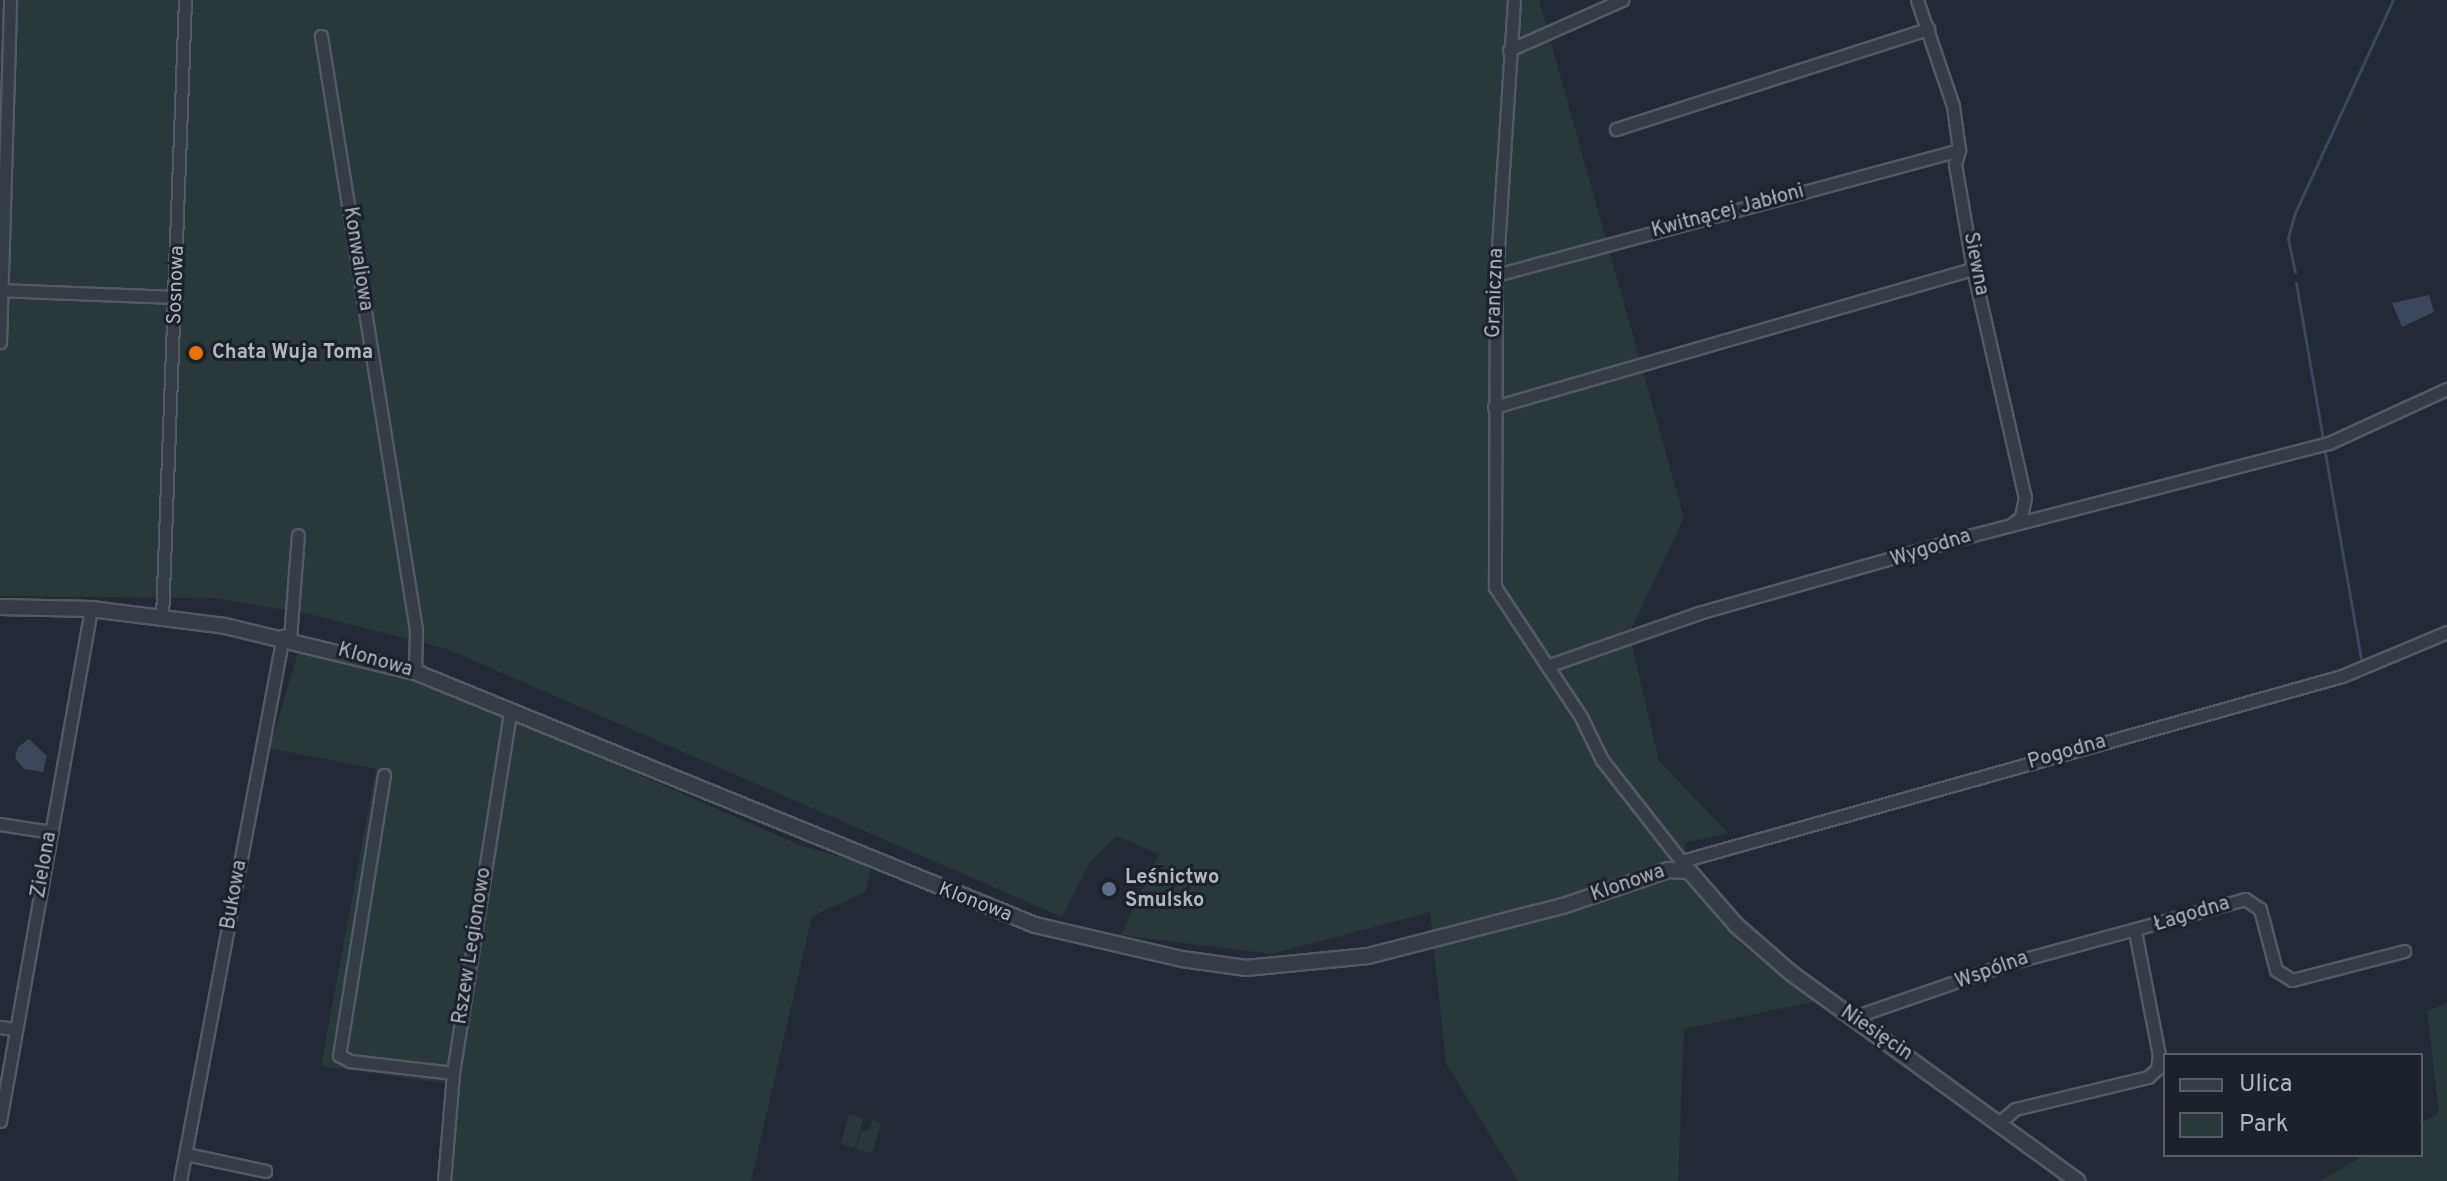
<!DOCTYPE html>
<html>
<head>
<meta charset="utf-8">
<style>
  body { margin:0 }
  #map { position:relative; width:2447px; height:1181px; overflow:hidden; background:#232a35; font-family:Overpass,sans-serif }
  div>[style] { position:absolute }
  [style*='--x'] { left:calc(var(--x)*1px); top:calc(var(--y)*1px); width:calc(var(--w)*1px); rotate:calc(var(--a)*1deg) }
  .green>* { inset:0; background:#29393a; transform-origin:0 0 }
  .water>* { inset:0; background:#3a475c }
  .stream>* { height:3px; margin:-1.5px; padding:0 1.5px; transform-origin:1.5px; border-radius:1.5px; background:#3a475c }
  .roads { filter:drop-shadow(2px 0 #545a64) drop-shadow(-2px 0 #545a64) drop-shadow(0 2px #545a64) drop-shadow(0 -2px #545a64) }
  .minor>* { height:11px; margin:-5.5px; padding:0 5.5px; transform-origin:5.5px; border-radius:5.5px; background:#363c46 }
  .tertiary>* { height:14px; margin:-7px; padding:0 7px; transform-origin:7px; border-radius:7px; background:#363c46 }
  .dots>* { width:22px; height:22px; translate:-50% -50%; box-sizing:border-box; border:4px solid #1c212a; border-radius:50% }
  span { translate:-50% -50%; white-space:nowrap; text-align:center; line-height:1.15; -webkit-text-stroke:6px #1c212a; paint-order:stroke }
  .street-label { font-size:20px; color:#b1b7c2 }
  .poi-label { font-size:20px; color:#b1b7c2; font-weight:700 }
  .left { translate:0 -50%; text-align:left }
  .legend { position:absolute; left:2163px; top:1053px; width:260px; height:104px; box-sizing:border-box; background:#1c212a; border:2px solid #585d67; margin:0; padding:10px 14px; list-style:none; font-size:24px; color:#b1b7c2 }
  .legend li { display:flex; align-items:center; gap:16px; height:40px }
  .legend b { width:40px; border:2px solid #585d67 }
</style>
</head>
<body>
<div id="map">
  <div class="green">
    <i style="clip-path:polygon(0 0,1539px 0,1684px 518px,1629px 633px,1659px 761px,1728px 833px,1684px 843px,1691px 878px,1743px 947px,1817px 1001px,1684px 1029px,1678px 1181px,1518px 1181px,1446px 1063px,1430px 912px,1272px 954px,1121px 935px,1159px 854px,1117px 836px,1090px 862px,1062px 917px,447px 649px,314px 615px,215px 598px,0 596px)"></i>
    <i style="clip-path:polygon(299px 650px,429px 683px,802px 846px,871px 865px,866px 892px,812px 916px,751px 1181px,451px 1181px,457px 1085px,321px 1066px,376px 769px,269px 748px)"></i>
    <i style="clip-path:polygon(2447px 1003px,2447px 1181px,2320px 1181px,2365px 1155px,2421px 1155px,2421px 1123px,2439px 1113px,2427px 1011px)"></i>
    <i style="left:849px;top:1114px;width:15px;height:31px;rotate:16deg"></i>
    <i style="clip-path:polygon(873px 1119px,881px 1124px,872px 1153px,856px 1149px,861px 1132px,870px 1129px)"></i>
  </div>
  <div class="water">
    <i style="clip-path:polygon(2429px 295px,2434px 312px,2402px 327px,2392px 303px)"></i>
    <i style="clip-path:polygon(29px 739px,47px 756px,43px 772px,24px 769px,15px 758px,18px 747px)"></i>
  </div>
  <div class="stream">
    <i style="--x:2295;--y:272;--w:35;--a:-102"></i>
    <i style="--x:2288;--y:238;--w:24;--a:-75"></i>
    <i style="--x:2294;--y:215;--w:237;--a:-65.3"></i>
    <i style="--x:2296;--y:283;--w:159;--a:80.2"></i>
    <i style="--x:2324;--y:447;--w:216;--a:80.1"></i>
  </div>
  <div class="roads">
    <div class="minor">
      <i style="--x:1514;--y:0;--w:276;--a:93.7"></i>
      <i style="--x:1496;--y:275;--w:312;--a:90.2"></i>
      <i style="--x:1495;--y:587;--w:156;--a:56.5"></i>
      <i style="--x:1581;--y:717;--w:48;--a:64"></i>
      <i style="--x:1602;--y:760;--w:141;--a:51.9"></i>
      <i style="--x:1917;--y:0;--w:112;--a:71.2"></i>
      <i style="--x:1953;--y:106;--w:44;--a:82.2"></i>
      <i style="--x:1959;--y:150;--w:15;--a:106"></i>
      <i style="--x:1955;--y:164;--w:107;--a:80.3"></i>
      <i style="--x:1973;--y:269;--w:234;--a:77.2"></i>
      <i style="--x:2025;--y:497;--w:20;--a:101"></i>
      <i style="--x:2021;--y:517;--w:13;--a:141"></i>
      <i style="--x:321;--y:36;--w:602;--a:80.91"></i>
      <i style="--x:416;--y:630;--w:42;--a:91.4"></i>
      <i style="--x:1509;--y:50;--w:124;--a:-23.9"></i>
      <i style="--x:1616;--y:129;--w:328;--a:-17.8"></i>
      <i style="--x:1496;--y:275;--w:480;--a:-15.1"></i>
      <i style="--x:0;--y:290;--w:176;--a:2.3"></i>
      <i style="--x:0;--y:342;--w:342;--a:-88.3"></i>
      <i style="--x:1494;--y:407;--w:498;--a:-16.1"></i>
      <i style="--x:162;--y:618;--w:618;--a:-87.87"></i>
      <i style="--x:290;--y:638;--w:103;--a:-85.6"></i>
      <i style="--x:1547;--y:666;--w:164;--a:-19.2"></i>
      <i style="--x:1702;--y:612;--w:273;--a:-15.9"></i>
      <i style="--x:1965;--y:537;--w:376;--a:-14.5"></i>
      <i style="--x:2329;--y:443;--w:130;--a:-24.6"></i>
      <i style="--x:384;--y:775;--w:284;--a:99.1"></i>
      <i style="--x:339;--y:1055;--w:13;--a:29"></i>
      <i style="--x:350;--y:1061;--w:104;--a:6.6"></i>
      <i style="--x:0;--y:824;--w:52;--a:8.9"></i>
      <i style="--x:1682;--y:861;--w:685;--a:-15.66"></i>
      <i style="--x:2342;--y:676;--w:114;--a:-22.7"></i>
      <i style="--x:1851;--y:1018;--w:168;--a:-19.1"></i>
      <i style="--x:2010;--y:963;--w:244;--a:-15.2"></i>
      <i style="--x:2245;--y:899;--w:18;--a:34"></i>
      <i style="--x:2260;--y:909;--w:63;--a:75.3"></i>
      <i style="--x:2276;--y:970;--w:19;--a:32"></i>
      <i style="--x:2292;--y:980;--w:116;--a:-14.5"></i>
      <i style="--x:0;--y:1027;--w:14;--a:8"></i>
      <i style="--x:0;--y:1121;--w:520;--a:-79.92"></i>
      <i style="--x:2000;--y:1122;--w:20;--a:-41"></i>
      <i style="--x:2015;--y:1109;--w:137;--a:-13.5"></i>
      <i style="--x:2148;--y:1077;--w:12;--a:-42"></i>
      <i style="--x:2157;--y:1069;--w:14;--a:-82"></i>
      <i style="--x:2159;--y:1055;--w:125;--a:-101"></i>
      <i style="--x:186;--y:1154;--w:81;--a:12.1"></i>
      <i style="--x:180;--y:1181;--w:555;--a:-79.3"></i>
      <i style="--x:444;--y:1181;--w:108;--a:-85.2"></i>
      <i style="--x:453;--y:1073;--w:364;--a:-81"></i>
    </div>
    <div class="tertiary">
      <i style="--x:0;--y:607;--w:91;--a:1.3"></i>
      <i style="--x:91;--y:609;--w:135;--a:7.2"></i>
      <i style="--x:225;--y:626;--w:195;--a:13.6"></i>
      <i style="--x:415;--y:672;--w:670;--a:22.2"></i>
      <i style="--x:1035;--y:925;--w:151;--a:13"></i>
      <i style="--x:1182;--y:959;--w:65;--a:8"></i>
      <i style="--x:1246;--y:968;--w:123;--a:-5.6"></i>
      <i style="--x:1368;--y:956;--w:201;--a:-14.4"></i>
      <i style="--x:1563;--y:906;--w:111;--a:-18.9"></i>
      <i style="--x:1668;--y:870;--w:21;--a:3"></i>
      <i style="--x:1689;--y:871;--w:73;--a:48.9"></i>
      <i style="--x:1737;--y:926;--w:72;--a:41"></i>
      <i style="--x:1791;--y:973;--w:354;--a:36"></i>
    </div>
  </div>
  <div class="dots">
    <i style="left:196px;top:353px;background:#e8710a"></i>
    <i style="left:1109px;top:889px;background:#5c6f8a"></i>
  </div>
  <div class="street-label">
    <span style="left:1728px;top:212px;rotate:-15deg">Kwitnącej Jabłoni</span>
    <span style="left:357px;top:259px;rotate:81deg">Konwaliowa</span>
    <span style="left:1975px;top:264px;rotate:79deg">Siewna</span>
    <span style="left:177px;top:285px;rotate:-88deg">Sosnowa</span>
    <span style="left:1496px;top:293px;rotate:-88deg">Graniczna</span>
    <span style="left:1931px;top:549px;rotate:-18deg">Wygodna</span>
    <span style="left:375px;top:661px;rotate:16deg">Klonowa</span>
    <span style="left:2067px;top:753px;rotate:-16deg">Pogodna</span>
    <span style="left:45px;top:865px;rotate:-80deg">Zielona</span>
    <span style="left:1628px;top:884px;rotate:-19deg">Klonowa</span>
    <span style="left:235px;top:895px;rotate:-80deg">Bukowa</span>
    <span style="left:975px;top:903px;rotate:21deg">Klonowa</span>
    <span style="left:2192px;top:915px;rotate:-17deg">Łagodna</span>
    <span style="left:473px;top:946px;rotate:-81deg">Rszew Legionowo</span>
    <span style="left:1992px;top:971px;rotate:-20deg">Wspólna</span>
    <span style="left:1876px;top:1034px;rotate:34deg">Niesięcin</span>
  </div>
  <div class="poi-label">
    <span class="left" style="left:212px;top:353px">Chata Wuja Toma</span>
    <span class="left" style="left:1125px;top:890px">Leśnictwo<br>Smulsko</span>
  </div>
  <ul class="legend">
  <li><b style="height:10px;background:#363c46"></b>Ulica</li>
  <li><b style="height:22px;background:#29393a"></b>Park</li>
  </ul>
</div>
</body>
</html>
